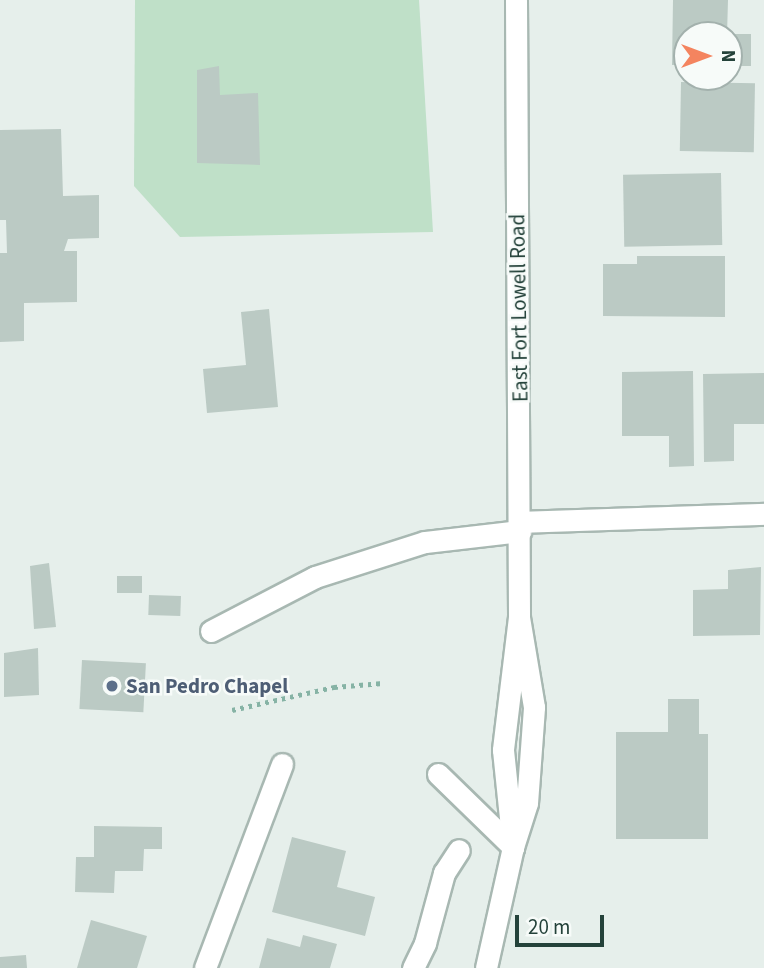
<!DOCTYPE html>
<html>
<head>
<meta charset="utf-8">
<style>
  body { margin:0 }
  #map { position:relative; width:764px; height:968px; overflow:hidden; background:#e6efeb; font-family:"Source Sans 3",sans-serif }
  div>[style] { position:absolute }
  [style*='--x'] { left:calc(var(--x)*1px); top:calc(var(--y)*1px); width:calc(var(--w)*1px); rotate:calc(var(--a)*1deg) }
  .green>* { inset:0; background:#bfe0c8 }
  .building>* { inset:0; background:#bbcac4; transform-origin:0 0 }
  .path>* { height:4.5px; margin-top:-2.25px; transform-origin:0; background:repeating-linear-gradient(90deg,#86b3a5 0 3.5px,transparent 0 8.5px) }
  .roads { filter:drop-shadow(2px 0 #a8b8b2) drop-shadow(-2px 0 #a8b8b2) drop-shadow(0 2px #a8b8b2) drop-shadow(0 -2px #a8b8b2) }
  .minor>* { height:21px; margin:-10.5px; padding:0 10.5px; transform-origin:10.5px; border-radius:10.5px; background:#fff }
  .dots>* { width:19px; height:19px; translate:-50% -50%; box-sizing:border-box; border:4px solid #f7fbf9; border-radius:50% }
  span { translate:-50% -50%; white-space:nowrap; text-align:center; line-height:1.15; -webkit-text-stroke:5px #f7fbf9; paint-order:stroke }
  .street-label { font-size:21px; color:#24423a }
  .service-label { font-size:21px; color:#4e5e75; font-weight:700 }
  .left { translate:0 -50%; text-align:left }
  .north { position:absolute; left:673px; top:21px; width:70px; height:70px; box-sizing:border-box; background:#f7fbf9; border:2px solid #a3b1ad; border-radius:50%; rotate:90deg; font-size:19px; font-weight:700; line-height:28px; text-align:center; color:#24423a }
  .north::after { content:''; display:block; margin:auto; width:24px; height:32px; background:#f4845f; clip-path:polygon(50% 0,100% 100%,50% 72%,0 100%) }
  .scale { position:absolute; left:515px; top:915px; width:89px; height:32px; box-sizing:border-box; border:4px solid #24423a; border-top:0; padding-left:9px; font-size:21px; line-height:24px; white-space:nowrap; color:#24423a; -webkit-text-stroke:5px #f7fbf9; paint-order:stroke }
</style>
</head>
<body>
<div id="map">
  <div class="green">
    <i style="clip-path:polygon(135px 0,419px 0,433px 232px,180px 237px,134px 186px)"></i>
  </div>
  <div class="building">
    <i style="clip-path:polygon(673px 0,728px 0,727px 35px,687px 35px,687px 65px,672px 65px)"></i>
    <i style="left:751px;top:34px;width:32px;height:22px;rotate:90deg"></i>
    <i style="clip-path:polygon(219px 66px,220px 95px,258px 93px,260px 165px,197px 163px,197px 70px)"></i>
    <i style="left:681px;top:82px;width:74px;height:69px;rotate:1deg"></i>
    <i style="clip-path:polygon(61px 129px,63px 196px,99px 195px,99px 238px,68px 239px,64px 251px,77px 251px,77px 302px,24px 303px,24px 341px,0 342px,0 253px,7px 253px,6px 220px,0 220px,0 130px)"></i>
    <i style="left:721px;top:173px;width:72px;height:98px;rotate:89deg"></i>
    <i style="clip-path:polygon(637px 256px,725px 256px,725px 317px,603px 316px,603px 264px,637px 264px)"></i>
    <i style="clip-path:polygon(269px 309px,278px 407px,207px 413px,203px 369px,246px 365px,241px 312px)"></i>
    <i style="clip-path:polygon(693px 371px,694px 466px,669px 467px,669px 436px,622px 436px,622px 372px)"></i>
    <i style="clip-path:polygon(764px 373px,764px 424px,734px 424px,734px 461px,704px 462px,703px 374px)"></i>
    <i style="clip-path:polygon(49px 563px,56px 627px,34px 629px,30px 566px)"></i>
    <i style="clip-path:polygon(761px 567px,760px 635px,693px 636px,693px 590px,728px 589px,728px 570px)"></i>
    <i style="left:117px;top:576px;width:25px;height:17px"></i>
    <i style="left:149px;top:595px;width:32px;height:20px;rotate:2deg"></i>
    <i style="clip-path:polygon(38px 648px,39px 695px,4px 697px,4px 653px)"></i>
    <i style="left:82px;top:660px;width:64px;height:49px;rotate:3deg"></i>
    <i style="clip-path:polygon(668px 699px,699px 699px,699px 734px,708px 734px,708px 839px,616px 839px,616px 732px,668px 732px)"></i>
    <i style="clip-path:polygon(94px 826px,162px 827px,162px 849px,144px 849px,143px 871px,115px 871px,114px 893px,75px 892px,76px 857px,94px 857px)"></i>
    <i style="clip-path:polygon(292px 837px,346px 851px,337px 887px,375px 897px,365px 936px,272px 912px)"></i>
    <i style="clip-path:polygon(91px 920px,147px 936px,137px 968px,77px 968px)"></i>
    <i style="clip-path:polygon(303px 935px,337px 944px,330px 968px,259px 968px,267px 938px,300px 947px)"></i>
    <i style="clip-path:polygon(26px 955px,27px 968px,0 968px,0 957px)"></i>
  </div>
  <div class="path">
    <i style="--x:232;--y:710;--w:105;--a:-12.7"></i>
    <i style="--x:334;--y:687;--w:49;--a:-4.7"></i>
  </div>
  <div class="roads">
    <div class="minor">
      <i style="--x:516;--y:0;--w:617;--a:89.72"></i>
      <i style="--x:519;--y:617;--w:134;--a:96.9"></i>
      <i style="--x:503;--y:750;--w:98;--a:84.1"></i>
      <i style="--x:513;--y:847;--w:46;--a:-72.3"></i>
      <i style="--x:527;--y:803;--w:96;--a:-85.8"></i>
      <i style="--x:534;--y:707;--w:91;--a:-99.5"></i>
      <i style="--x:520;--y:522;--w:244;--a:-1.9"></i>
      <i style="--x:211;--y:631;--w:117;--a:-27.4"></i>
      <i style="--x:315;--y:577;--w:115;--a:-17.7"></i>
      <i style="--x:425;--y:542;--w:96;--a:-6.6"></i>
      <i style="--x:438;--y:774;--w:105;--a:44.2"></i>
      <i style="--x:513;--y:847;--w:124;--a:102.6"></i>
      <i style="--x:205;--y:968;--w:218;--a:-69.3"></i>
      <i style="--x:413;--y:968;--w:28;--a:-64"></i>
      <i style="--x:425;--y:943;--w:73;--a:-74.8"></i>
      <i style="--x:444;--y:873;--w:27;--a:-57"></i>
    </div>
  </div>
  <div class="dots">
    <i style="left:112px;top:686px;background:#5c6f8a"></i>
  </div>
  <div class="street-label">
    <span style="left:519px;top:308px;rotate:-91deg">East Fort Lowell Road</span>
  </div>
  <div class="service-label">
    <span class="left" style="left:126px;top:686px">San Pedro Chapel</span>
  </div>
  <div class="north">N</div>
  <div class="scale">20 m</div>
</div>
</body>
</html>
